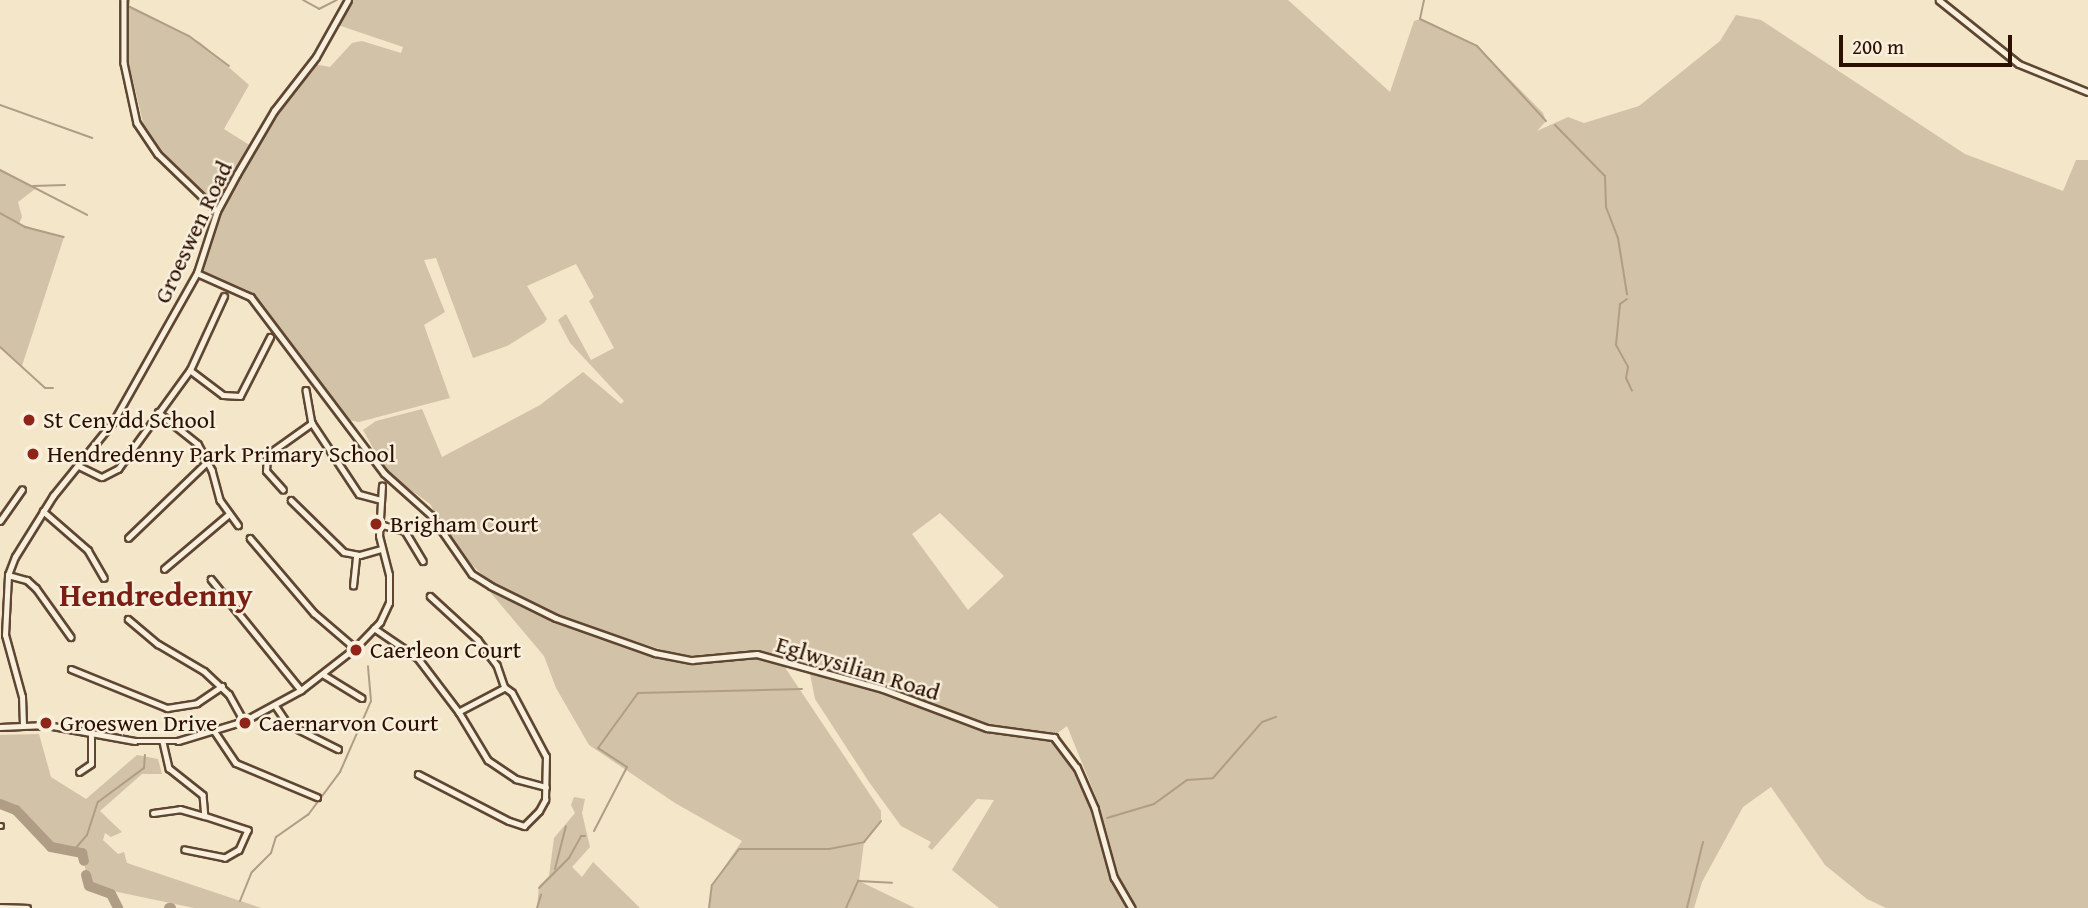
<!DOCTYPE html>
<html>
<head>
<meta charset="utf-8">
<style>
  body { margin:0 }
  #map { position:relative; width:2088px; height:908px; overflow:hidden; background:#f4e6c9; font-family:"Gentium Book Plus",serif }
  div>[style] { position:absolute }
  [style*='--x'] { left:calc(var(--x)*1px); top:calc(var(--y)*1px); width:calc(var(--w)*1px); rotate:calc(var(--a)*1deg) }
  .green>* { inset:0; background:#d2c2a7 }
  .stream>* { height:2px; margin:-1px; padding:0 1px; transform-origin:1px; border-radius:1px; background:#b09d85 }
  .river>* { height:10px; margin:-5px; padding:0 5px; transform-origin:5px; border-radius:5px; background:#b09d85 }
  .roads { filter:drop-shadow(2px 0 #5e4632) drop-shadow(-2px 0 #5e4632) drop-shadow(0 2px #5e4632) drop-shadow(0 -2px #5e4632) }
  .street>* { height:4.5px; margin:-2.25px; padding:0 2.25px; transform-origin:2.25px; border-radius:2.25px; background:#f8efdc }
  .dots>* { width:19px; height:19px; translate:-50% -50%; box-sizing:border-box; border:4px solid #f8efdc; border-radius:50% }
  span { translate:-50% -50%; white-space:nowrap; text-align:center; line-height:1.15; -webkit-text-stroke:5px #f8efdc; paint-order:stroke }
  .street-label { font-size:24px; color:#2c1000 }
  .poi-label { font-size:24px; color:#2c1000 }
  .left { translate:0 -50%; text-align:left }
  .district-label { font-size:32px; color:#7a1f14; font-weight:700 }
  .scale { position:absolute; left:1839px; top:35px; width:173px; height:32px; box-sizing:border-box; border:4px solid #2c1000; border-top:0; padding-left:9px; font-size:21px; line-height:24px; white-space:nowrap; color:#2c1000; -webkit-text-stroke:5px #f8efdc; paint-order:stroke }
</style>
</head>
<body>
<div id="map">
  <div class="green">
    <i style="clip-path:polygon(evenodd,351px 0,1288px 0,1390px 92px,1414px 21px,1420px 19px,1477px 46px,1543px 113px,1546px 121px,1537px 131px,1568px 117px,1584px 123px,1639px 106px,1720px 41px,1736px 15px,1761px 20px,1965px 154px,2063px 191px,2076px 160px,2088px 160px,2088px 908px,1886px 908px,1867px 899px,1825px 865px,1771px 787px,1743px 807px,1702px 882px,1694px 908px,1135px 908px,1122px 888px,1098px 802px,1067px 726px,1055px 735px,979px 724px,883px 686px,820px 672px,773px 655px,752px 652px,681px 656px,562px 617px,493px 584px,453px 548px,430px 504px,387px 473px,363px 430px,376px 421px,422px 409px,442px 457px,540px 405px,583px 372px,621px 404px,624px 401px,570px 343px,558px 320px,566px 314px,591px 360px,614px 348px,589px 301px,594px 297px,576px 264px,527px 286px,547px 319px,544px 323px,507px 346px,473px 358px,436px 258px,424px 260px,445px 312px,424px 325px,450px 398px,359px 422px,349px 420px,247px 290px,202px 271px,222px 209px,273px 118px,314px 64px,330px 67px,352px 43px,362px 41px,401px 53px,403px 47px,338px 25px,351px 0,940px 513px,1004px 576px,968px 610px,912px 534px,940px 513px)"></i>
    <i style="clip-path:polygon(128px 6px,201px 43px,249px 85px,224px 129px,251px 146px,217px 205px,146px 135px,127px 56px)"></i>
    <i style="clip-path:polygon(0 170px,35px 189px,18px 202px,22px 217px,19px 224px,64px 237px,22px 366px,0 347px)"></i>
    <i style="clip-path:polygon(485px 586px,560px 624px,673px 661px,757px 657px,784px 666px,881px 811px,881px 821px,864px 842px,859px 881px,915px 908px,709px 908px,712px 885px,742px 841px,675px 803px,589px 745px,556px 688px,544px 656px)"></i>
    <i style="clip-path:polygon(810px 674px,883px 691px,993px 732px,1053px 740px,1084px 789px,1109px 872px,1129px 908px,999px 908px,952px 870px,994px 800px,977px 799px,932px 850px,928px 847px,931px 842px,901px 826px,869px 782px,815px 699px)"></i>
    <i style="clip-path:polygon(39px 734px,51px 777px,86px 799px,137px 755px,158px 759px,162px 774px,142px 774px,100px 811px,122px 832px,111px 837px,105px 833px,103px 840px,118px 854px,124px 852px,127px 863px,261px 908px,194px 908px,89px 886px,82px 853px,51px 847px,16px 810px,0 804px,0 735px)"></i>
    <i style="clip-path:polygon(574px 797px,585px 799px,582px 813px,590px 847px,572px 867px,582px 877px,593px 862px,640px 908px,537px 908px,539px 886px,549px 876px,554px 838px,575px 813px,571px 805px)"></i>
  </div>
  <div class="stream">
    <i style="--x:129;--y:0;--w:6;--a:99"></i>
    <i style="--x:128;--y:6;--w:68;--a:26.2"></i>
    <i style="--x:189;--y:36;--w:50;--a:36.9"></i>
    <i style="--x:303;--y:0;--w:18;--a:29"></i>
    <i style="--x:319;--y:9;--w:20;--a:-27"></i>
    <i style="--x:1424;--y:0;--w:19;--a:102"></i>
    <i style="--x:1420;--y:19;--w:63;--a:25.3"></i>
    <i style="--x:1477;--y:46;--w:102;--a:47.4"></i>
    <i style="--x:0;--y:105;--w:98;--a:19.7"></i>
    <i style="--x:1555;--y:125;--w:71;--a:45.6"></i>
    <i style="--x:1605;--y:176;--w:31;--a:88"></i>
    <i style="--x:1606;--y:207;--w:33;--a:69"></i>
    <i style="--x:1618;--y:238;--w:57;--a:80.9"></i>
    <i style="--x:0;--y:170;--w:98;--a:27.3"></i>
    <i style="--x:33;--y:186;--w:32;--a:-2"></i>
    <i style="--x:0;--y:213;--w:29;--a:29"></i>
    <i style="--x:25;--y:227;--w:40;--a:14.4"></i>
    <i style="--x:1627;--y:299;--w:9;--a:144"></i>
    <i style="--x:1620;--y:304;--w:41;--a:95.6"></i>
    <i style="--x:1616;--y:345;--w:25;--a:61"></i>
    <i style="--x:1628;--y:367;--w:11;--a:100"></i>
    <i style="--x:1626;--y:378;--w:14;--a:65"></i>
    <i style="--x:0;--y:347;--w:61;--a:42.3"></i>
    <i style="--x:45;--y:388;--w:8;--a:0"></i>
    <i style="--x:1107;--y:818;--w:49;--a:-16.6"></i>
    <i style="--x:1154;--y:804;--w:41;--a:-36"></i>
    <i style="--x:1187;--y:780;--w:26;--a:-4"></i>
    <i style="--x:1213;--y:778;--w:74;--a:-48.8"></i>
    <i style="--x:1262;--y:722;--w:15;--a:-20"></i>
    <i style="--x:594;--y:831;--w:72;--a:-62.7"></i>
    <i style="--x:627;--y:767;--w:35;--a:-147"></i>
    <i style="--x:598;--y:748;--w:68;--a:-54"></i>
    <i style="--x:638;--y:693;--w:164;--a:-1.4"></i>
    <i style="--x:74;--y:850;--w:20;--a:-49"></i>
    <i style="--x:87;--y:835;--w:35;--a:-72"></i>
    <i style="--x:98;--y:802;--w:57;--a:-36.5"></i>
    <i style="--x:144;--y:768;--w:13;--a:-86"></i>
    <i style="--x:555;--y:869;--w:44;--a:-75.7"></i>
    <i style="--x:539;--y:888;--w:42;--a:-45"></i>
    <i style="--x:569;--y:858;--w:25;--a:-61"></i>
    <i style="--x:581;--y:836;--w:4;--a:0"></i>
    <i style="--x:240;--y:901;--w:31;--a:-68"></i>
    <i style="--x:252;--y:872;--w:27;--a:-45"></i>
    <i style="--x:271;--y:853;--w:17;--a:-73"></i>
    <i style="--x:276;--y:837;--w:39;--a:-35"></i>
    <i style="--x:308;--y:815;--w:54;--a:-53.3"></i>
    <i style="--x:340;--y:772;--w:77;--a:-66.4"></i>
    <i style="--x:371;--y:701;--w:35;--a:-95"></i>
    <i style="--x:537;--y:908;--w:14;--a:-73"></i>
    <i style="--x:709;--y:908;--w:23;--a:-83"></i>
    <i style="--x:712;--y:885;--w:45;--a:-53.1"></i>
    <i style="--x:739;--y:849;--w:90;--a:0"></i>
    <i style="--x:829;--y:849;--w:36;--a:-11"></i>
    <i style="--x:864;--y:842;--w:27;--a:-51"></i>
    <i style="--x:846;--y:908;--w:30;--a:-66"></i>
    <i style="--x:858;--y:881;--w:34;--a:3"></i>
    <i style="--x:1687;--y:908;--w:68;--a:-76.4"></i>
  </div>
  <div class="river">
    <i style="--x:0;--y:804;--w:17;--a:21"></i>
    <i style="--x:16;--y:810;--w:51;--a:46.6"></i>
    <i style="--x:51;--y:847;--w:32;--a:11"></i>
    <i style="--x:82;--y:853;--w:8;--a:76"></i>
    <i style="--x:86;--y:875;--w:11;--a:75"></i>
    <i style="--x:89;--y:886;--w:23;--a:20"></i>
    <i style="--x:111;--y:894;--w:16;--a:63"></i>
    <i style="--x:169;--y:908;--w:2;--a:0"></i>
  </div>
  <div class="roads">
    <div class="street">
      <i style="--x:124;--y:0;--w:63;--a:90"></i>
      <i style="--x:124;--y:63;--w:61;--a:77.8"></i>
      <i style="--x:137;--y:123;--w:37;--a:56"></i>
      <i style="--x:158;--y:154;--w:82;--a:44"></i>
      <i style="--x:1939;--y:0;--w:102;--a:38.7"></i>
      <i style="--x:2019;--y:64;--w:74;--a:22.1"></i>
      <i style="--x:197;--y:273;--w:59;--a:24"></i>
      <i style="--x:251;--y:297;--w:221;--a:52.9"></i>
      <i style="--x:384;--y:473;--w:63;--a:41.8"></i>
      <i style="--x:431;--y:515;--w:72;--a:55.2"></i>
      <i style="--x:472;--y:574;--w:22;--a:32"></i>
      <i style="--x:491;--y:586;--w:72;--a:26.2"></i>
      <i style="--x:556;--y:618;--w:105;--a:19.5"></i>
      <i style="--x:655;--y:653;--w:38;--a:11"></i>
      <i style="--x:692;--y:660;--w:65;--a:-5.3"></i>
      <i style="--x:757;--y:654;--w:131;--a:15.5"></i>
      <i style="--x:883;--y:689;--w:111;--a:20.6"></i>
      <i style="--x:987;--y:728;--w:68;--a:7.7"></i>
      <i style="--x:1054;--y:737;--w:38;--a:53"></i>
      <i style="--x:1077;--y:767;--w:45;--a:66.3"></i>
      <i style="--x:1095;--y:808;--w:72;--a:74.6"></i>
      <i style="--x:1114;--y:877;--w:36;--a:60"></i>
      <i style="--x:190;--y:370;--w:41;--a:37.1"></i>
      <i style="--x:223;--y:395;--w:17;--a:3"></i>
      <i style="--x:240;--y:396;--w:66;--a:-63"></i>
      <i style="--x:306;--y:390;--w:34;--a:80"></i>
      <i style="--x:312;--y:423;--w:85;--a:56.5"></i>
      <i style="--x:359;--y:494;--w:23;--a:15"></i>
      <i style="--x:158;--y:412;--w:51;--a:38.7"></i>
      <i style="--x:198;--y:444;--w:30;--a:62"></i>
      <i style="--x:212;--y:470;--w:31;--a:75"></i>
      <i style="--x:220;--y:500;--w:31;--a:54"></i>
      <i style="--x:79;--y:466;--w:25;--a:26"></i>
      <i style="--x:102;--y:477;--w:18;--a:-27"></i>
      <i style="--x:118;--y:469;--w:122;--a:-54"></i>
      <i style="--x:190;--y:370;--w:81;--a:-65.3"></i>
      <i style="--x:283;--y:490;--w:25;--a:-132"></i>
      <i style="--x:266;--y:471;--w:16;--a:-86"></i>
      <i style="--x:267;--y:455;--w:55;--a:-35.4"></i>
      <i style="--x:291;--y:500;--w:74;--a:44.5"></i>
      <i style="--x:344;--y:552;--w:16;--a:11"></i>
      <i style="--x:360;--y:555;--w:22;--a:-16"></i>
      <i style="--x:43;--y:511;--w:60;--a:40.9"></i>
      <i style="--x:88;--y:550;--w:32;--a:60"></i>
      <i style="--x:0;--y:521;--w:38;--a:-55"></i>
      <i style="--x:379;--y:524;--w:27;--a:15"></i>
      <i style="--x:405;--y:531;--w:35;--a:59"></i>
      <i style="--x:128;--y:538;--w:111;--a:-43.9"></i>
      <i style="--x:250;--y:538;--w:99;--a:49.5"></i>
      <i style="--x:314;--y:613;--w:54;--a:40.5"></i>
      <i style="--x:164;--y:569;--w:85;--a:-40.2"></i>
      <i style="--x:8;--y:575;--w:20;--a:15"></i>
      <i style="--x:27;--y:580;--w:12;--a:42"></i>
      <i style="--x:36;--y:588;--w:60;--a:54.5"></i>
      <i style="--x:211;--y:579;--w:143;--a:51"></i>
      <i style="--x:353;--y:586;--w:31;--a:-84"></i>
      <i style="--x:430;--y:596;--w:65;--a:42.5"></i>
      <i style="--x:478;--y:640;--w:31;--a:53"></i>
      <i style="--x:497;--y:665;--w:24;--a:71"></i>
      <i style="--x:128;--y:619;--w:39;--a:40"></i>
      <i style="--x:158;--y:644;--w:53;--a:30.4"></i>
      <i style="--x:204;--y:671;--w:34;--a:43"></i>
      <i style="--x:229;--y:694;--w:31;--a:61"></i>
      <i style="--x:374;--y:628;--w:53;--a:34.3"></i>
      <i style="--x:418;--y:658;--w:68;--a:52.8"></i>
      <i style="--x:459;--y:712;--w:56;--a:58.9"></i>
      <i style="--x:488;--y:760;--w:34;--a:34"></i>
      <i style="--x:516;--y:779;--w:31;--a:15"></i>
      <i style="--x:71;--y:669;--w:104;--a:22.1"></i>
      <i style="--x:167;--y:708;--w:30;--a:-9"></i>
      <i style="--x:197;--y:703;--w:30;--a:-34"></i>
      <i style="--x:324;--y:675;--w:44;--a:31.2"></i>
      <i style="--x:275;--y:705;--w:23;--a:56"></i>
      <i style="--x:288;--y:724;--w:56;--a:26.6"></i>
      <i style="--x:23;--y:725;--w:28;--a:-92"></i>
      <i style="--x:22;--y:697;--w:64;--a:-105.3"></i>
      <i style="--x:5;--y:635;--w:60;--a:-87.1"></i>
      <i style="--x:8;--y:575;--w:19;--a:-69"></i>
      <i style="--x:15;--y:557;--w:72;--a:-58.1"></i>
      <i style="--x:53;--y:496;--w:95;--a:-51"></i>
      <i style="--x:113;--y:422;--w:171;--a:-60.6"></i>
      <i style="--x:197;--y:273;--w:65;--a:-72.1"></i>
      <i style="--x:217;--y:211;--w:42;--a:-61.6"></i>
      <i style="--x:237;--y:174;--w:73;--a:-59.6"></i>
      <i style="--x:274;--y:111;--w:68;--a:-52.1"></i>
      <i style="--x:316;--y:57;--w:65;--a:-60.7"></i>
      <i style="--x:0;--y:727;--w:47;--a:-2.4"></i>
      <i style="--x:47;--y:725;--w:89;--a:10.3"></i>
      <i style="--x:135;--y:741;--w:43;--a:0"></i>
      <i style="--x:178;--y:741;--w:69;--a:-16.9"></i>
      <i style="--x:244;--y:721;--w:65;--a:-28.5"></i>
      <i style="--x:301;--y:690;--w:68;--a:-37.9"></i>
      <i style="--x:355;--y:648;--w:36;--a:-46"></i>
      <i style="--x:380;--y:622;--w:21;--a:-65"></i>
      <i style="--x:389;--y:603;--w:28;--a:-90"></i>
      <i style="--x:389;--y:575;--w:40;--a:-104.4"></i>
      <i style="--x:379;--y:536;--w:50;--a:-86.6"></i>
      <i style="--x:215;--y:732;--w:37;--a:56"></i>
      <i style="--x:236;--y:763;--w:88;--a:22.8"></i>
      <i style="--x:163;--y:742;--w:27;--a:77"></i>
      <i style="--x:169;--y:768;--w:43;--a:38.5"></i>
      <i style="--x:203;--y:795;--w:21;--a:85"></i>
      <i style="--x:205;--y:816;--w:45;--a:18"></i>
      <i style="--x:248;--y:830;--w:22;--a:114"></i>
      <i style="--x:239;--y:850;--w:16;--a:150"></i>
      <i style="--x:225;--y:858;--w:41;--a:-168.7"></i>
      <i style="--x:79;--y:772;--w:14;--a:-34"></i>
      <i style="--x:91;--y:764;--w:31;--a:-90"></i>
      <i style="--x:418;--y:774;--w:102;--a:27.3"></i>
      <i style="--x:509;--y:821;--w:16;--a:18"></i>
      <i style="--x:524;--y:826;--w:21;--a:-45"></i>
      <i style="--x:539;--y:811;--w:13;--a:-61"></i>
      <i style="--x:545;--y:800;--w:43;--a:-88.7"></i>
      <i style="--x:546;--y:757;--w:72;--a:-118"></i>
      <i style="--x:512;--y:693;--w:9;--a:-144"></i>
      <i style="--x:505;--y:688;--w:52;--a:152.4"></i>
      <i style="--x:153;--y:813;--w:27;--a:-8"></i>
      <i style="--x:180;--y:809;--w:26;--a:16"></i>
      <i style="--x:0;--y:826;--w:1;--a:0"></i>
      <i style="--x:0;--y:907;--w:27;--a:2"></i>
    </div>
  </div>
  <div class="dots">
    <i style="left:29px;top:420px;background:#8f2418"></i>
    <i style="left:33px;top:454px;background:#8f2418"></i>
    <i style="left:376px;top:524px;background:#8f2418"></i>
    <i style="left:356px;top:650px;background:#8f2418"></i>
    <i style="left:46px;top:723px;background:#8f2418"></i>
    <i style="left:245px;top:723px;background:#8f2418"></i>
  </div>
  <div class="street-label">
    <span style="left:193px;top:232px;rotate:-65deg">Groeswen Road</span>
    <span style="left:858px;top:668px;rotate:17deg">Eglwysilian Road</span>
  </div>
  <div class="poi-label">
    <span class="left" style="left:43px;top:420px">St Cenydd School</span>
    <span class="left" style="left:47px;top:454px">Hendredenny Park Primary School</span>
    <span class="left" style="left:390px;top:524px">Brigham Court</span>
    <span class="left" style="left:370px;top:650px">Caerleon Court</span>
    <span class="left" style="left:60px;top:723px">Groeswen Drive</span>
    <span class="left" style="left:259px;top:723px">Caernarvon Court</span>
  </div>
  <div class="district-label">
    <span style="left:156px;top:595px">Hendredenny</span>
  </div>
  <div class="scale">200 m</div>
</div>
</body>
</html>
